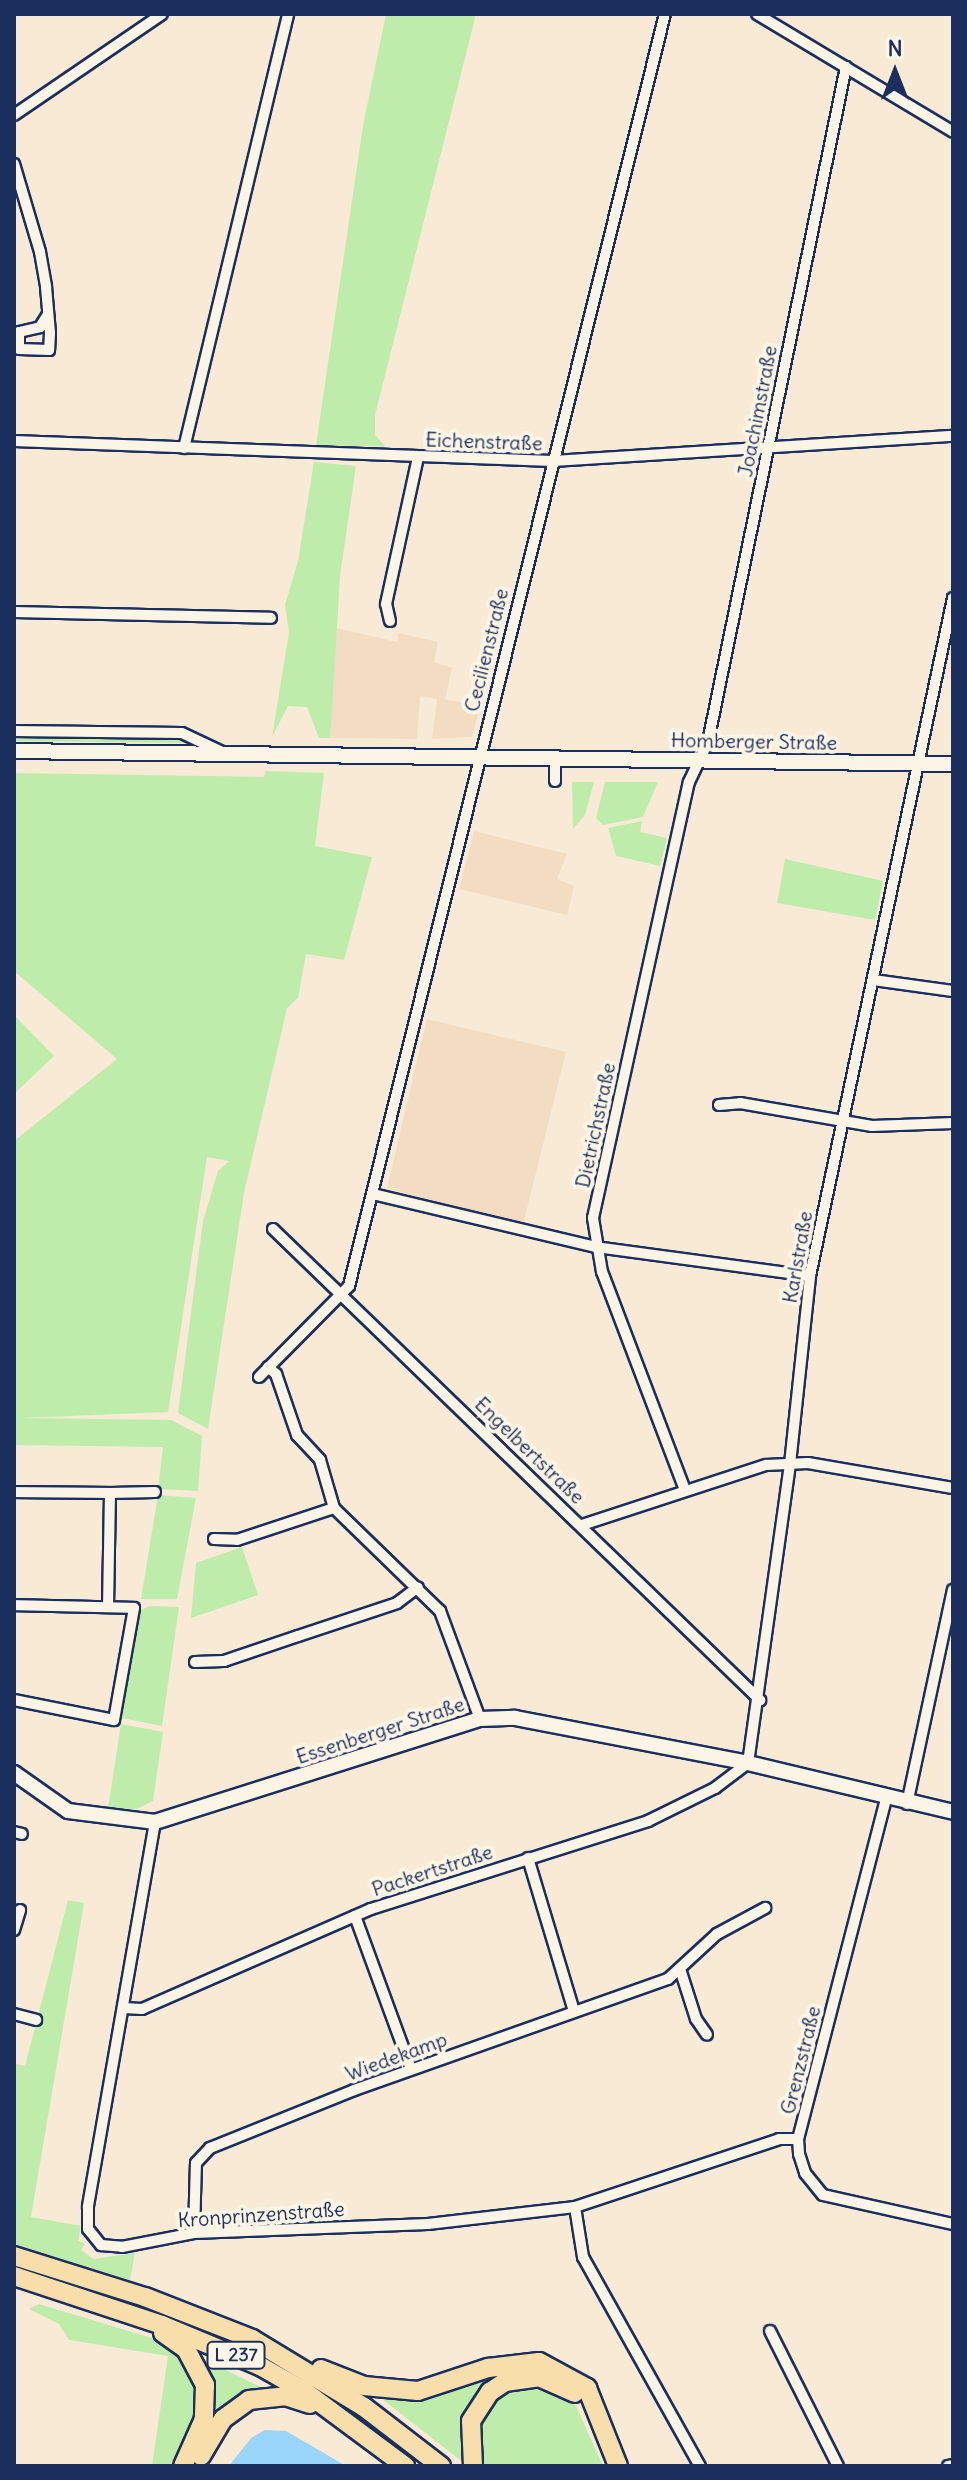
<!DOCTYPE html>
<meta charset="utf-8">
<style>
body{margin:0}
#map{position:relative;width:967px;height:2480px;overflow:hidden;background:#f8ead5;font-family:Delius,sans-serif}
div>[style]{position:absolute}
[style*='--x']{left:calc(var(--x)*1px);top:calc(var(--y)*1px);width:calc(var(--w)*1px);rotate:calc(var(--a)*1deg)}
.built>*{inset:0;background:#f3ddc2}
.green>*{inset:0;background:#beedab}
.water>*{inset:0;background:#99d6fa}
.roads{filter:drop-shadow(2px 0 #1b2f5e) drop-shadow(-2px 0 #1b2f5e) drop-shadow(0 2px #1b2f5e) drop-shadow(0 -2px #1b2f5e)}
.street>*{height:10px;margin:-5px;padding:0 5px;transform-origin:5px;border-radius:5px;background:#fcf5e5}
.secondary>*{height:14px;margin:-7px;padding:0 7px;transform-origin:7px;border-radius:7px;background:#fcf5e5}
.highway>*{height:18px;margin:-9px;padding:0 9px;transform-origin:9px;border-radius:9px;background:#f8deab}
span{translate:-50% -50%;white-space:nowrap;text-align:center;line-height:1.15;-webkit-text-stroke:8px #fcf5e5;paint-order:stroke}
.shield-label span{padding:2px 6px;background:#fcf5e5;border:2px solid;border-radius:6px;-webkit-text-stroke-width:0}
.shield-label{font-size:18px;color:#1b2f5e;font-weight:700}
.street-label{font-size:20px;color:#1b2f5e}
.frame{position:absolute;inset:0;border:16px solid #1b2f5e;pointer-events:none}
.north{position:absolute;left:855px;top:32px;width:80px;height:80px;-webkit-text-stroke:6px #fcf5e5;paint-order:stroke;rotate:0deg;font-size:22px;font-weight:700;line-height:32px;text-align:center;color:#1b2f5e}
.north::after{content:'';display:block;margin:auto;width:28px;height:36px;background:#1b2f5e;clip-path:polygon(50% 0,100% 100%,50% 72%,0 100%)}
</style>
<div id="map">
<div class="built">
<i style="clip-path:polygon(336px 628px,397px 642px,398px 633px,438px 642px,434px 662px,452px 668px,445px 699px,480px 706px,472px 737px,432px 739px,437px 699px,420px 696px,417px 739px,330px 738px)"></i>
<i style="clip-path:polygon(474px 831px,567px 854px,557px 879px,574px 886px,567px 915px,459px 889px)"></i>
<i style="clip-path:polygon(427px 1019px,566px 1052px,523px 1225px,387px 1188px)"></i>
</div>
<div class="green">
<i style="clip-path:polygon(386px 14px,476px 14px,375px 415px,375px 435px,385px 446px,316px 445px,363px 126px)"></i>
<i style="clip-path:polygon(314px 462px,356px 466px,340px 576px,331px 727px,330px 738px,319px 738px,307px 707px,288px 706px,272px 737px,289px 632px,285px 605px,298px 561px)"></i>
<i style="clip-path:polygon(14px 736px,178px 738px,189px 743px,14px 741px)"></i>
<i style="clip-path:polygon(265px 771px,324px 773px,315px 846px,372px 857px,344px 960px,306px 954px,298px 998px,287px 1008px,244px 1193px,208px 1429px,178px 1413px,203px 1221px,218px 1171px,229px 1161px,207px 1157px,168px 1412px,21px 1418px,171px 1420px,202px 1436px,198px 1491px,158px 1489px,163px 1447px,14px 1445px,14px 1141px,117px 1059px,14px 971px,14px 773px,264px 777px)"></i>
<i style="clip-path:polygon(572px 782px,594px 782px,585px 815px,573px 829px)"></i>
<i style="clip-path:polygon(605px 782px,658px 782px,643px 817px,603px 825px,596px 818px)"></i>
<i style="clip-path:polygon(642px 821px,640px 832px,667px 838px,660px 866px,616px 856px,608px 828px)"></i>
<i style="clip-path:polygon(785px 859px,883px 881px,875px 920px,777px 903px)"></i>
<i style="clip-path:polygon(14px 1015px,54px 1056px,14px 1094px)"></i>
<i style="clip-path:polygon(158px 1495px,196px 1498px,177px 1599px,141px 1599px)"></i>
<i style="clip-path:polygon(242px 1547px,258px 1595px,191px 1618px,196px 1563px)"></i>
<i style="clip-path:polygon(150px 1606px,179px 1607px,162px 1726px,122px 1718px,140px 1610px)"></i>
<i style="clip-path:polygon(121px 1724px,163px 1732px,153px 1801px,137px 1809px,108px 1808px)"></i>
<i style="clip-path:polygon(68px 1900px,84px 1903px,31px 2217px,81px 2226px,78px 2241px,85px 2243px,81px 2250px,94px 2259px,135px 2253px,130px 2280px,14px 2244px,14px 2063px,25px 2066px)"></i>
<i style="clip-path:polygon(39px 2304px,152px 2338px,189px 2365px,198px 2411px,176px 2466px,152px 2466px,168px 2356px,69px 2340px,59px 2324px,29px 2309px)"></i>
<i style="clip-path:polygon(201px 2358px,265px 2389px,233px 2400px,213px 2416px,212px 2381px)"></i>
<i style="clip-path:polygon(528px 2372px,465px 2421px,464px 2463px,377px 2395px)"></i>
<i style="clip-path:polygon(535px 2385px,563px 2394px,576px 2406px,603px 2466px,482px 2466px,476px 2427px,497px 2396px)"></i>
</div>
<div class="water">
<i style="clip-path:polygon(265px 2430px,286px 2431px,346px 2466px,229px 2466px,251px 2438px)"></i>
</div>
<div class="roads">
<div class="street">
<i style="--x:757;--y:14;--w:229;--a:31"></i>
<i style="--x:14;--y:115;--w:179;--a:-34.3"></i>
<i style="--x:14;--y:164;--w:92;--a:73.5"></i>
<i style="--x:40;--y:252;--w:36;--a:80"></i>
<i style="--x:46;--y:287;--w:46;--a:85"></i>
<i style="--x:50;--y:333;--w:17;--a:93"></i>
<i style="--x:49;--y:350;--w:30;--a:-178"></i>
<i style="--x:19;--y:349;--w:17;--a:-90"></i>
<i style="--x:19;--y:332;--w:22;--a:-13"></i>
<i style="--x:40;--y:327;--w:15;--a:-58"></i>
<i style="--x:14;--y:441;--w:539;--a:2.13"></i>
<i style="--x:553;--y:461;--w:401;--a:-3.6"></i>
<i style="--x:184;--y:448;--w:446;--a:-76.5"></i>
<i style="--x:14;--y:612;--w:257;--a:1.3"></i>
<i style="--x:390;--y:621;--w:17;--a:-103"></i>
<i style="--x:386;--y:604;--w:150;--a:-77.7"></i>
<i style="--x:14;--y:731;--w:168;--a:0.7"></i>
<i style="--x:182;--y:733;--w:44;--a:25.4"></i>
<i style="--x:555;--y:758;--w:23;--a:90"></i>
<i style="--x:873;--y:980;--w:81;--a:7.8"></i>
<i style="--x:719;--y:1105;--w:21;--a:-5"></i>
<i style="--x:740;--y:1103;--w:134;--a:9.9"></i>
<i style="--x:872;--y:1126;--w:81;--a:-2.1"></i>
<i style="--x:373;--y:1194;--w:229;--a:13.4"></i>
<i style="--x:596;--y:1247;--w:216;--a:7.7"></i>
<i style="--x:273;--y:1229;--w:678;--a:44.04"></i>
<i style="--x:268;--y:1367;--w:11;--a:41"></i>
<i style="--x:276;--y:1374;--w:65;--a:71"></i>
<i style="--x:297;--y:1435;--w:34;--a:47"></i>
<i style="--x:320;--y:1460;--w:50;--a:73.7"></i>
<i style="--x:259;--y:1377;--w:128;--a:-45.3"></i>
<i style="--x:349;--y:1286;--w:1311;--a:-76.05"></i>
<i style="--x:685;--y:1490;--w:233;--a:-110.8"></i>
<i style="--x:602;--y:1272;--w:55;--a:-99.5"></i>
<i style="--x:593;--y:1218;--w:446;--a:-77.6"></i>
<i style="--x:689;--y:782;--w:44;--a:-64.6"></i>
<i style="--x:708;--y:742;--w:689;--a:-78.45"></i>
<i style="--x:14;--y:1492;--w:96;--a:0.6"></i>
<i style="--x:110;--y:1493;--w:113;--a:91"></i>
<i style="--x:110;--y:1493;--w:45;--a:-1.3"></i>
<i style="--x:582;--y:1525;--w:194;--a:-18.1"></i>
<i style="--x:766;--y:1465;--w:42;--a:-2.7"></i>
<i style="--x:808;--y:1463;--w:147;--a:9.8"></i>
<i style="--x:214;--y:1539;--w:23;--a:2"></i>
<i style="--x:237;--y:1540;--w:102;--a:-18.3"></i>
<i style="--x:334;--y:1508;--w:148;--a:44.2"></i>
<i style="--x:440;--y:1611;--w:115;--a:69.7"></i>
<i style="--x:14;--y:1605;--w:120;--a:1.4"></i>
<i style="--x:134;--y:1608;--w:114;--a:100.1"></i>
<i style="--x:114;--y:1720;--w:102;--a:-168.7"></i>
<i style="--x:195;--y:1662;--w:29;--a:-2"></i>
<i style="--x:224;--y:1661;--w:78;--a:-18.7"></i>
<i style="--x:298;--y:1636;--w:104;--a:-18.4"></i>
<i style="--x:397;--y:1603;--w:26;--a:-37"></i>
<i style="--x:886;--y:1799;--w:351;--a:104.5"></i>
<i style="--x:798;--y:2139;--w:15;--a:86"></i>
<i style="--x:799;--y:2154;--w:20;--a:72"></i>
<i style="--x:805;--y:2173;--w:28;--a:51"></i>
<i style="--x:823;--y:2195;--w:133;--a:12.6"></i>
<i style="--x:907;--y:1804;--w:219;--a:-77.9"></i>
<i style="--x:155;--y:1822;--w:391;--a:99.9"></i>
<i style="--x:88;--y:2207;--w:22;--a:90"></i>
<i style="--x:88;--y:2229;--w:21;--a:51"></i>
<i style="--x:101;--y:2245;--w:21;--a:5"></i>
<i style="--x:122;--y:2247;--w:73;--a:-11"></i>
<i style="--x:194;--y:2233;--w:234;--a:-2.2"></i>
<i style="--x:428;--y:2224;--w:148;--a:-6.6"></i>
<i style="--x:575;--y:2207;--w:215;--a:-18.4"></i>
<i style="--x:779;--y:2139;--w:19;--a:0"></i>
<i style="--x:14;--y:1832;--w:8;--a:14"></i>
<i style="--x:528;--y:1858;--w:160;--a:73.3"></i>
<i style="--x:355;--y:1916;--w:163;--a:69.9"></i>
<i style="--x:14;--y:1930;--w:21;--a:-73"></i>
<i style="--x:681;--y:1972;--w:49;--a:72.3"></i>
<i style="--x:696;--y:2019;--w:19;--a:55"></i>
<i style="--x:124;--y:2008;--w:18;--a:3"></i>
<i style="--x:142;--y:2009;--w:250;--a:-23.6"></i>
<i style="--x:371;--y:1909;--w:291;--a:-17.6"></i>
<i style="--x:648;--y:1821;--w:75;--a:-26.2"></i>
<i style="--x:715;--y:1788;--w:41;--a:-37.1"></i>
<i style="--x:748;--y:1763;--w:302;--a:-82"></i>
<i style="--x:790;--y:1464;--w:189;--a:-83.9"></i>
<i style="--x:810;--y:1276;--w:693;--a:-78.09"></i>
<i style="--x:14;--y:2014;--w:23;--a:15"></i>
<i style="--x:575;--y:2207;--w:51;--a:80.9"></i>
<i style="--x:583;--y:2257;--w:240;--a:60.8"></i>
<i style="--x:194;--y:2233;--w:70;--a:-88.4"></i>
<i style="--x:196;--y:2163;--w:21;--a:-47"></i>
<i style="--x:210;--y:2148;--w:155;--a:-21.9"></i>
<i style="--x:354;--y:2090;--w:333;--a:-19.5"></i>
<i style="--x:668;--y:1979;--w:67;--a:-42.6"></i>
<i style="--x:717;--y:1934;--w:55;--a:-28.4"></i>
<i style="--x:770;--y:2331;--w:151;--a:63.3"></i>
<i style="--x:948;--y:2466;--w:5;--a:-11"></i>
</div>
<div class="secondary">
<i style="--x:14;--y:751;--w:939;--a:0.79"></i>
<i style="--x:14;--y:1773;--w:66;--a:35.1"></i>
<i style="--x:68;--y:1811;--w:88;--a:7.2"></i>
<i style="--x:155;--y:1822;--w:341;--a:-17.6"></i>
<i style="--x:480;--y:1719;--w:35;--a:-2"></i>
<i style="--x:515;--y:1718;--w:237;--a:10.9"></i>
<i style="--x:748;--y:1763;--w:211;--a:13.4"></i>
</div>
<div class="highway">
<i style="--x:14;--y:2256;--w:137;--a:17.4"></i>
<i style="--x:145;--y:2297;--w:115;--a:21.4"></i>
<i style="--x:252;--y:2339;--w:131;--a:31.3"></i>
<i style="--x:364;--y:2407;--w:97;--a:37.5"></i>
<i style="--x:14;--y:2276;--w:156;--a:18.3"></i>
<i style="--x:162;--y:2325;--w:106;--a:22.7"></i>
<i style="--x:260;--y:2366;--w:51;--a:29.6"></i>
<i style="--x:304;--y:2391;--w:126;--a:36.6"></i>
<i style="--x:163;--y:2333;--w:28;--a:35"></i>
<i style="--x:186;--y:2349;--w:41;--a:62.2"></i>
<i style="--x:205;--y:2385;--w:34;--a:92"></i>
<i style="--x:204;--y:2419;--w:51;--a:114.1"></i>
<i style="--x:321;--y:2369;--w:46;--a:21.6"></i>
<i style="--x:364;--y:2386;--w:54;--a:5.3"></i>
<i style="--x:418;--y:2391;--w:74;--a:-18.2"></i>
<i style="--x:488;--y:2368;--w:51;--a:-6.7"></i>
<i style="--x:539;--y:2362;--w:55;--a:28.4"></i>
<i style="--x:587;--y:2388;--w:84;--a:68.3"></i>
<i style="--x:201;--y:2456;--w:43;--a:-59.3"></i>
<i style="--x:223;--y:2419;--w:32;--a:-36"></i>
<i style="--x:249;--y:2400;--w:36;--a:-6"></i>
<i style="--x:285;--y:2396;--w:26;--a:18"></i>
<i style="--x:473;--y:2466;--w:45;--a:-92.5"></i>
<i style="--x:471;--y:2421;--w:35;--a:-57"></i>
<i style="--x:490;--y:2392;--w:18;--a:-34"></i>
<i style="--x:505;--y:2382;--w:34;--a:-8"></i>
<i style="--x:539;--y:2377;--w:39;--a:24"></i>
</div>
</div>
<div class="shield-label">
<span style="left:236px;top:2355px">L 237</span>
</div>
<div class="street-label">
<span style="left:757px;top:411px;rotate:-79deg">Joachimstraße</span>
<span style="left:484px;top:441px;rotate:2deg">Eichenstraße</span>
<span style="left:486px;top:650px;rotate:-76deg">Cecilienstraße</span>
<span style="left:754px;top:741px;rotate:1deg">Homberger Straße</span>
<span style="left:595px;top:1125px;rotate:-78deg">Dietrichstraße</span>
<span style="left:797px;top:1257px;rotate:-80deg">Karlstraße</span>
<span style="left:530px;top:1450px;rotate:44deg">Engelbertstraße</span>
<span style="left:380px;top:1730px;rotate:-18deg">Essenberger Straße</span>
<span style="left:432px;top:1870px;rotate:-18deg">Packertstraße</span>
<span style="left:396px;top:2056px;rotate:-20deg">Wiedekamp</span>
<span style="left:800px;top:2060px;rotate:-76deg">Grenzstraße</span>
<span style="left:261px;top:2214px;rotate:-4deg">Kronprinzenstraße</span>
</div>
<div class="frame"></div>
<div class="north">N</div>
</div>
